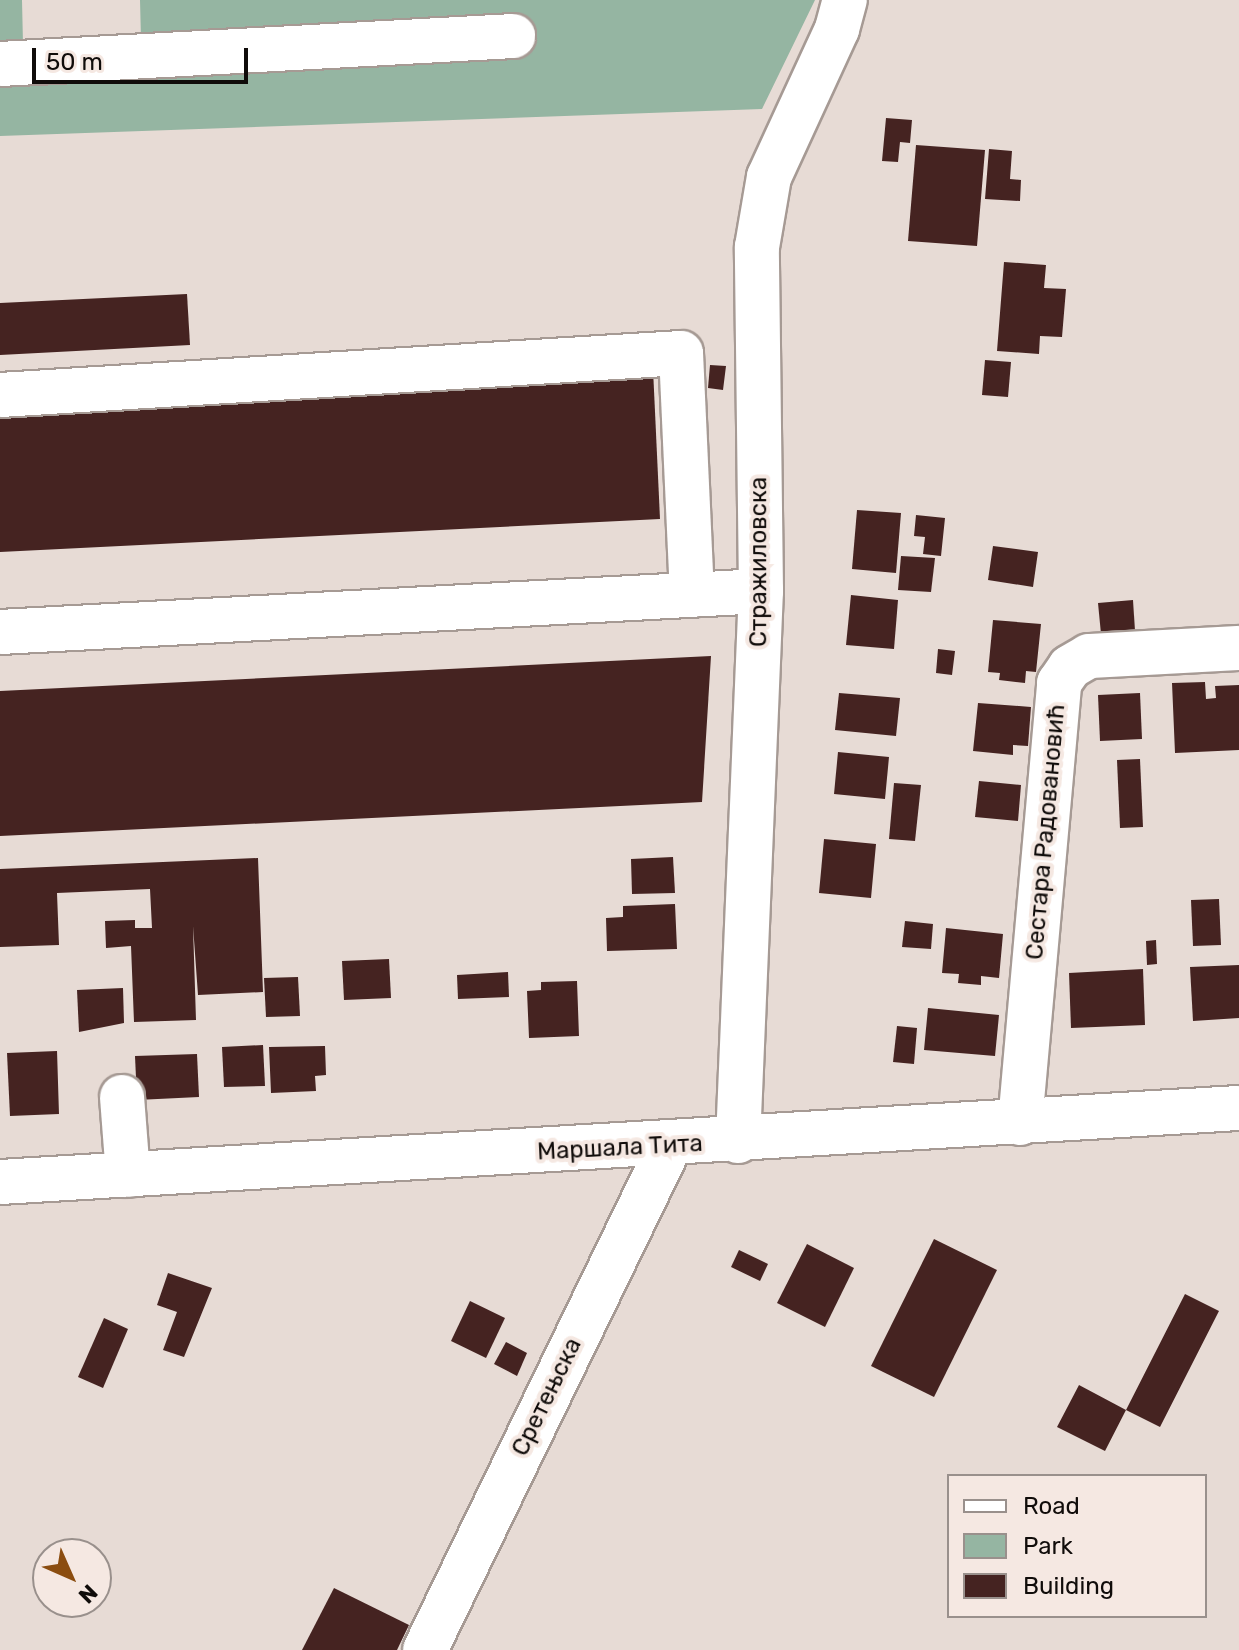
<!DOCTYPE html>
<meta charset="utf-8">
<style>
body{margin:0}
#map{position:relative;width:1239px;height:1650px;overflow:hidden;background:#e7dbd5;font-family:Rubik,sans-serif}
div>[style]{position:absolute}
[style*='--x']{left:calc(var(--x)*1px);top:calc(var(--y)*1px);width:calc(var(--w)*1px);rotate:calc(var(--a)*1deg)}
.green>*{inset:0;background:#95b5a2}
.building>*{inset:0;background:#452321}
.roads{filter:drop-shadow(2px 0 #a69a94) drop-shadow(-2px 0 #a69a94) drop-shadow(0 2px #a69a94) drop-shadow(0 -2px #a69a94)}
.minor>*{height:44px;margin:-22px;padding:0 22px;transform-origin:22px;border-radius:22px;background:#fff}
.major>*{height:44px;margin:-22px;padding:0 22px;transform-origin:22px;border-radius:22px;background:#fff}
span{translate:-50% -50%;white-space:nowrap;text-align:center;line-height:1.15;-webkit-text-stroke:8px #f5e8e2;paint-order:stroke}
.street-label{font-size:24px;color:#100c0a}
.legend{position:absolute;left:947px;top:1474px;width:260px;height:144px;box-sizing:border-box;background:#f5e8e2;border:2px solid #99908c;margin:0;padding:10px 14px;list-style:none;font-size:24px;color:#100c0a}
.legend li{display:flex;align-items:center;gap:16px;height:40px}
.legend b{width:40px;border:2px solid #99908c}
.north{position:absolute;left:32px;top:1538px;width:80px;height:80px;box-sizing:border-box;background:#f5e8e2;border:2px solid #99908c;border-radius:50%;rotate:135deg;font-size:22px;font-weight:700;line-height:32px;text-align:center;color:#100c0a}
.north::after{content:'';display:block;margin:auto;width:28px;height:36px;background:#8b4d10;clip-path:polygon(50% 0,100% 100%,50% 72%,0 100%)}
.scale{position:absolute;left:32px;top:48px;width:216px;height:36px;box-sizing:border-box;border:4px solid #100c0a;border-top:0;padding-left:10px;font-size:24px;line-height:28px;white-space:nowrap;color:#100c0a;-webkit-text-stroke:6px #f5e8e2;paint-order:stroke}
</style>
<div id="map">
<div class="green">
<i style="clip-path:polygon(0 0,22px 0,23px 44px,141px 40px,140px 0,815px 0,762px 109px,0 136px)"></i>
</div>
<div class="building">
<i style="clip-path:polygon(886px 118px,912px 120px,910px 143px,900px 142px,898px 162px,882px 161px)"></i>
<i style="clip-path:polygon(916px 145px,985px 150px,977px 246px,908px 241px)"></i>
<i style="clip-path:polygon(989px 149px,1012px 151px,1010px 179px,1021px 180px,1020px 201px,985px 199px)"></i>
<i style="clip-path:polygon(1004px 262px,1046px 265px,1044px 288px,1066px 289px,1062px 337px,1040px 336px,1039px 354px,997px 351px)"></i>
<i style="clip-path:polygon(187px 294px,190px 345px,0 355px,0 303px)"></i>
<i style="clip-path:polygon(985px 360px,1011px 362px,1008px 397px,982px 395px)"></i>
<i style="clip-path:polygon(710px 365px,726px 366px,723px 390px,708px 388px)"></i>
<i style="clip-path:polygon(653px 369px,660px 519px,0 552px,0 402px)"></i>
<i style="clip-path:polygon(857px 510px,901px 513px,896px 573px,852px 569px)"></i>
<i style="clip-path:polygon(916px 515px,945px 518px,941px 556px,923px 554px,925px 537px,914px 536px)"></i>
<i style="clip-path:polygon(993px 546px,1038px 552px,1033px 587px,988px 580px)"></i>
<i style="clip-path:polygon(901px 556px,935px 558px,931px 592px,898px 590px)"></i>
<i style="clip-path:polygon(851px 595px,898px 600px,894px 649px,846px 645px)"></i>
<i style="clip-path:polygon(1133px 600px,1135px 631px,1101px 634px,1098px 603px)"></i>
<i style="clip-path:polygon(993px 620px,1041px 624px,1036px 672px,1026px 671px,1025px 683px,999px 680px,1000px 673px,988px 672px)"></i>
<i style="clip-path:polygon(938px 649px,955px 651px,952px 675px,936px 673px)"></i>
<i style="clip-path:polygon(711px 656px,702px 802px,0 836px,0 691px)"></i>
<i style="clip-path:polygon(1205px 682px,1206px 699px,1216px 698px,1215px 686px,1239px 685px,1239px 750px,1175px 753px,1172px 683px)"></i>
<i style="clip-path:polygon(839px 693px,900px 698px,896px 736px,835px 730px)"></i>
<i style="clip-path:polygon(1140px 693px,1142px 739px,1100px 741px,1098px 695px)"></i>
<i style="clip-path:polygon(978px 703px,1031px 707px,1028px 746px,1013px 745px,1013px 755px,973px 751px)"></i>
<i style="clip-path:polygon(838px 752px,889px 757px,885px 799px,834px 794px)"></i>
<i style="clip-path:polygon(1140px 759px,1143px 827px,1120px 828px,1117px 760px)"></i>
<i style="clip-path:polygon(979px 781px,1021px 785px,1018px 821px,975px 817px)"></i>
<i style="clip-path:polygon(894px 783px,921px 785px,915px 841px,889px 839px)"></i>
<i style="clip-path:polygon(824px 839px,876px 844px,871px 898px,819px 893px)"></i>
<i style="clip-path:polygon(673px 857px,675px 893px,632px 894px,631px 859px)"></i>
<i style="clip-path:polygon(258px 858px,263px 992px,198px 995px,193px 926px,196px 1020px,134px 1022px,131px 946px,106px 948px,105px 921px,135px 920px,135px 928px,152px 928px,150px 889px,57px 893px,59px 945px,0 947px,0 869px)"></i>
<i style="clip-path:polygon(1219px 899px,1221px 945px,1193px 946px,1191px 900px)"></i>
<i style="clip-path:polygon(675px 904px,677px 949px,607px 951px,606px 918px,623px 917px,623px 906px)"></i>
<i style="clip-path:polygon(905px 921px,933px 924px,931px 949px,902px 947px)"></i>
<i style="clip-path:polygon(946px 928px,1003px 934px,999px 978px,981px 976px,981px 985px,958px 983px,959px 974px,942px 973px)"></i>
<i style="clip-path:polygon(1156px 940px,1157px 964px,1147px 965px,1146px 941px)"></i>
<i style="clip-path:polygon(389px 959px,391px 998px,344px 1000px,342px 961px)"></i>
<i style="clip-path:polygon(1239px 965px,1239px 1018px,1193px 1021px,1190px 967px)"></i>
<i style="clip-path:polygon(1143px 969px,1145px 1025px,1071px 1028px,1069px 973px)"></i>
<i style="clip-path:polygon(508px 972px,509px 997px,458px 999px,457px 975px)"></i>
<i style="clip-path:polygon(298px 977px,300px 1016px,266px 1017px,264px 978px)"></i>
<i style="clip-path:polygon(577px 981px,579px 1036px,529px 1038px,527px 991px,541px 990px,541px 982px)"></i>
<i style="clip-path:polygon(123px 988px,124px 1023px,79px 1032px,77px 990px)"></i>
<i style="clip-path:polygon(928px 1008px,999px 1015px,995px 1056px,924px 1050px)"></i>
<i style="clip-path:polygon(897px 1026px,917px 1028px,914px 1064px,893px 1062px)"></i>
<i style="clip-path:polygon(263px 1045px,265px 1086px,224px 1087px,222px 1047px)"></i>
<i style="clip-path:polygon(325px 1046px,326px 1075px,315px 1076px,316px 1091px,271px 1093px,269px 1047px)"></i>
<i style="clip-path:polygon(57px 1051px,59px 1114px,10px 1116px,7px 1053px)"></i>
<i style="clip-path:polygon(197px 1054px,199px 1097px,137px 1100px,135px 1056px)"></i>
<i style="clip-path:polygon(934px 1239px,997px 1270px,934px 1397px,871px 1366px)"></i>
<i style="clip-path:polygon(807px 1244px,854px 1268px,825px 1327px,777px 1303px)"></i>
<i style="clip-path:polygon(739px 1250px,768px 1264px,760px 1281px,731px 1267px)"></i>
<i style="clip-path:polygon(168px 1273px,212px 1288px,184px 1357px,163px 1350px,177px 1312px,157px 1305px)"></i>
<i style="clip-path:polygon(1185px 1294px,1219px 1311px,1160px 1427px,1126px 1410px,1105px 1451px,1057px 1427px,1079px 1385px,1126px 1410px)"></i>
<i style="clip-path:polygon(470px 1301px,505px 1318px,486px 1358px,451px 1341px)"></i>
<i style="clip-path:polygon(104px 1318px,128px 1329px,103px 1388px,78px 1377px)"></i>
<i style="clip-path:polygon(506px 1342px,527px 1353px,517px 1376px,494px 1364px)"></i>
<i style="clip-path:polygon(334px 1588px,409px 1625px,397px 1650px,302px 1650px)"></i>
</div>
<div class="roads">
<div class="minor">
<i style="--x:0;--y:64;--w:514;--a:-3.12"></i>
<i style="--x:0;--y:395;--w:682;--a:-3.53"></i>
<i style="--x:681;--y:353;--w:242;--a:87.4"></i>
<i style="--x:0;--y:632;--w:762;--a:-3.08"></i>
<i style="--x:122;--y:1097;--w:78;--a:85.6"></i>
<i style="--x:1020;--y:1123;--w:442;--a:-84.9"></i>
<i style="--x:1059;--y:683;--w:19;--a:-55"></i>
<i style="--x:1070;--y:667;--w:22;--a:-30"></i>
<i style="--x:1089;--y:656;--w:150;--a:-3.1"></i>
<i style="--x:738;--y:1141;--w:550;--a:-87.61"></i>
<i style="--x:761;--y:591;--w:344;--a:-90.7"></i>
<i style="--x:757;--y:247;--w:71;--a:-80.3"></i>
<i style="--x:769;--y:177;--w:163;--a:-65.3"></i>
<i style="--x:837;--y:29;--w:30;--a:-75"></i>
<i style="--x:425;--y:1650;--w:561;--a:-64.12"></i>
</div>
<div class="major">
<i style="--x:0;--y:1182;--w:1241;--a:-3.42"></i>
</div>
</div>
<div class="street-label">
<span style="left:759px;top:562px;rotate:-90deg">Стражиловска</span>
<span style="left:1046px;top:832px;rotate:-85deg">Сестара Радовановић</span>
<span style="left:620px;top:1148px;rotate:-3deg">Маршала Тита</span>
<span style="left:547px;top:1397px;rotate:-64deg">Сретењска</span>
</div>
<ul class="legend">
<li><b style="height:10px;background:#fff"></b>Road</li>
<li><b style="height:22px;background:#95b5a2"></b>Park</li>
<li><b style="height:22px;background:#452321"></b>Building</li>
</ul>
<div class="north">N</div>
<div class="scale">50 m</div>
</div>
